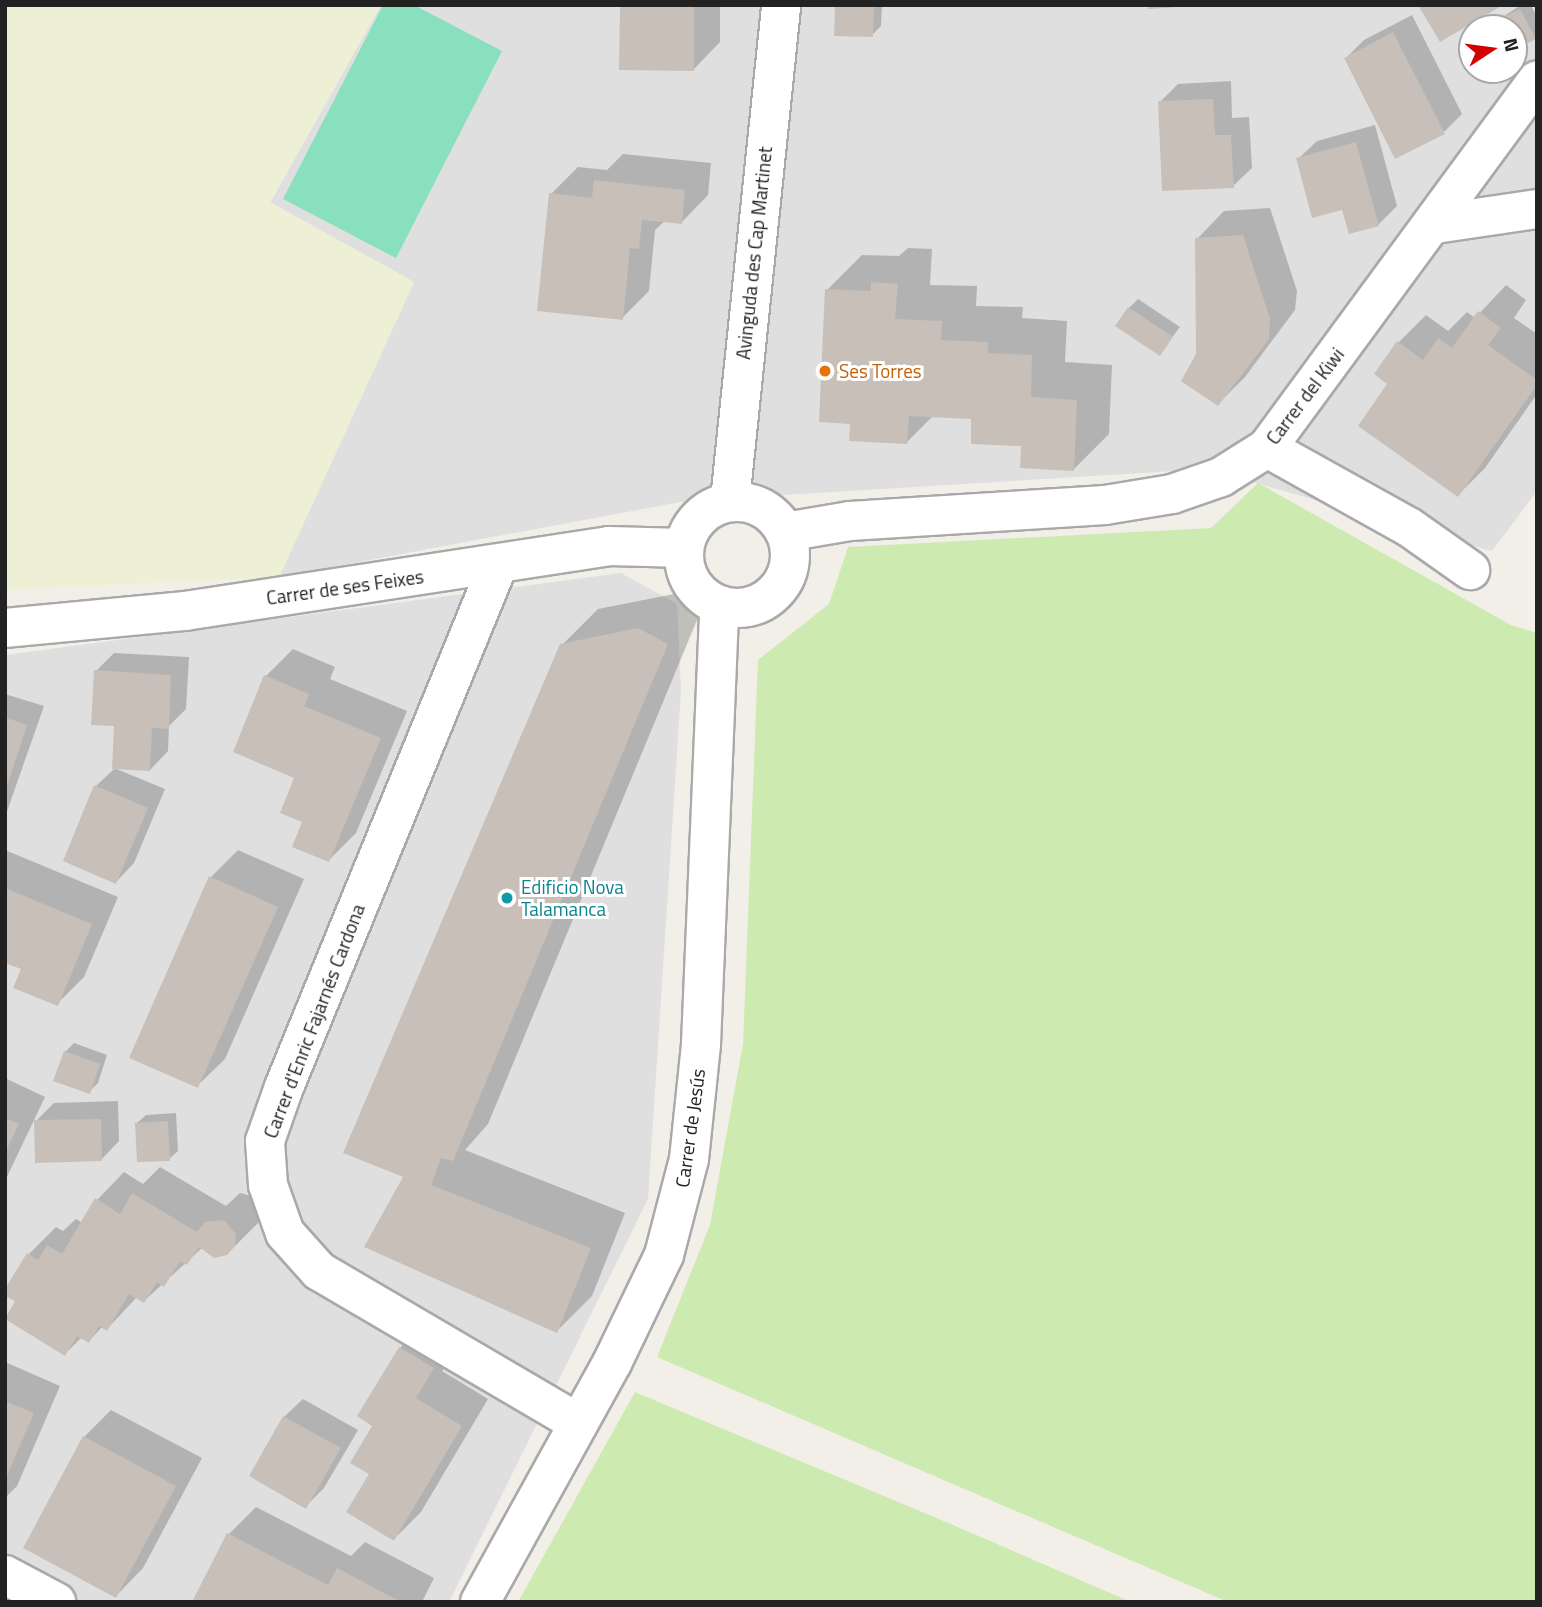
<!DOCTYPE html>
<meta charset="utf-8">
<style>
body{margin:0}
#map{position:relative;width:1542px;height:1607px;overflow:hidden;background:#f2efe9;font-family:"Titillium Web",sans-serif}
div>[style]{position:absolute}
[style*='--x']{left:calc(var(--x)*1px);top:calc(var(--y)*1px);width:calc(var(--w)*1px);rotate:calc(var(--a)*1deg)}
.residential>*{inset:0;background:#e0dfdf}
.farmland>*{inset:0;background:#eef0d5}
.grass>*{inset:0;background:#cdebb0}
.pitch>*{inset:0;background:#88e0be}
.shadow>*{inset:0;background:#0003}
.building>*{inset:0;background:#c7bfb8}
.roads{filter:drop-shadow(2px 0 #a9a9a9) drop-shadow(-2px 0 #a9a9a9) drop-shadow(0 2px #a9a9a9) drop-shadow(0 -2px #a9a9a9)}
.minor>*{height:38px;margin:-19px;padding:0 19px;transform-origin:19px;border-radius:19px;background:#fff}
.minor>.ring{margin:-19px;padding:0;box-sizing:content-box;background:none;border:38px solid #fff;border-radius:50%}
.dots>*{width:19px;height:19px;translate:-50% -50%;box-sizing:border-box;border:4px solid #fff;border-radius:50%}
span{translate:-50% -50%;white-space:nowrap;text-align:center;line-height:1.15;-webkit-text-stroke:6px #fff;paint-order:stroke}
.street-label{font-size:19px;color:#222}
.food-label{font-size:19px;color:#c56008}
.left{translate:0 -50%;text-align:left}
.culture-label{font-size:19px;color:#0d838f}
.frame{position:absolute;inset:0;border:7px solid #222;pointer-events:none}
.north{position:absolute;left:1458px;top:14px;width:70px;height:70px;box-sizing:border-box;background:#fff;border:2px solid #a7a7a7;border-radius:50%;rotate:77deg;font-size:19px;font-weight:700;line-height:28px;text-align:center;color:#222}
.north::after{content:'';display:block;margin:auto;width:24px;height:32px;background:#d40000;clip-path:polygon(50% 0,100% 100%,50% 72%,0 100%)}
</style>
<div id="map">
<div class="residential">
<i style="clip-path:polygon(evenodd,381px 5px,1537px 5px,1537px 491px,1492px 551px,1208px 469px,686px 501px,279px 577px,414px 282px,270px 203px,381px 5px,1472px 28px,1514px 28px,1514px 70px,1472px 70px,1472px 28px)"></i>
<i style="clip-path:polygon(621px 573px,677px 604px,681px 691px,648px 1199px,449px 1602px,5px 1602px,5px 655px)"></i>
</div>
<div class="farmland">
<i style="clip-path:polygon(5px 5px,381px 5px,270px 202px,414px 282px,279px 577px,5px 590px)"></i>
</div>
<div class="grass">
<i style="clip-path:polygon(1258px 483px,1511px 625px,1537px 633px,1537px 1602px,1228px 1602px,657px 1357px,710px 1225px,743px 1044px,758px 660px,829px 604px,848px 547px,1211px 528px)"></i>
<i style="clip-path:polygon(635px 1392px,953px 1525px,1131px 1602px,518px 1602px)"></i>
</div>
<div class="pitch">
<i style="clip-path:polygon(383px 5px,414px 5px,502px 51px,396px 258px,283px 199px)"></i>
</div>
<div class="shadow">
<i style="clip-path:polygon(622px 5px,720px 5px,720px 42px,693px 70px)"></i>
<i style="clip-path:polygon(837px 5px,882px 5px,881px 26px,872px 35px)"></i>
<i style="clip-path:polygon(1521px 5px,1531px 5px,1537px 17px,1537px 36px,1514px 49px,1514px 28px,1498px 28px,1495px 22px)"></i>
<i style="clip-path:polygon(1412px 15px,1462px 114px,1444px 132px,1346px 58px,1364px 40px)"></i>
<i style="clip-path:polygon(1231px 81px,1232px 118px,1249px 117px,1252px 168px,1233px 186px,1160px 102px,1178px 84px)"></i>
<i style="clip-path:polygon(1375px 125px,1397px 206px,1379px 224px,1350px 232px,1343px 208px,1298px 159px,1317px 141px)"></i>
<i style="clip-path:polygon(623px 154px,711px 163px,708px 195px,681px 223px,665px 221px,655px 230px,649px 291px,622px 318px,551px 194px,578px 167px,607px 170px)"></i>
<i style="clip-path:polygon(1270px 208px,1297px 291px,1295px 310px,1245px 377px,1218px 404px,1198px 355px,1197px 239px,1224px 211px)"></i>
<i style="clip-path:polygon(908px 248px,932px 249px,930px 285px,977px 286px,976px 306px,1023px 307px,1022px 318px,1067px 321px,1065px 362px,1112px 365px,1109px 434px,1074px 469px,973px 418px,933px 416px,907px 442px,852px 422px,827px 290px,862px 255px,899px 256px)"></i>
<i style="clip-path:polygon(1506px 285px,1526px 300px,1514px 318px,1537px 334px,1537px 394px,1485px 468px,1458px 495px,1390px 383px,1399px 342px,1426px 315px,1448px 331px,1467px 312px,1475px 318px)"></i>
<i style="clip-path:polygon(1138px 299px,1180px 327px,1160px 353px,1129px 308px)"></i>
<i style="clip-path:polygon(674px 594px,702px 608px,488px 1124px,465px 1150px,625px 1213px,592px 1296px,557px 1331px,405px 1176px,562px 645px,598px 609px)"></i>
<i style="clip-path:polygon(293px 649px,335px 667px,330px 679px,407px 711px,356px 833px,329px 860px,304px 822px,297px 777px,266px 676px)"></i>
<i style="clip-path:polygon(114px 653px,189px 657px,186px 709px,169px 726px,168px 751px,150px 770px,114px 768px,165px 789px,134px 863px,116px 882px,96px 786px,114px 769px,116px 725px,96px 671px)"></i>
<i style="clip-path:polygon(5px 694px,44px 706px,5px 817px)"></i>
<i style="clip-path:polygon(5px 850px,118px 897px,84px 977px,57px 1004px,23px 969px,5px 961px)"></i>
<i style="clip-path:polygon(238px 850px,304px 879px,225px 1059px,197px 1086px,211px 877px)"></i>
<i style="clip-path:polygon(74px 1043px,107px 1055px,98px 1083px,89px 1092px,65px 1052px)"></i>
<i style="clip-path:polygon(5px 1078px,45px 1097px,5px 1181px)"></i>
<i style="clip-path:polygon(118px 1101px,119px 1141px,101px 1160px,36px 1121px,54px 1103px)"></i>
<i style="clip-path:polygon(176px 1113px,178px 1151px,169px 1159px,137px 1123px,146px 1115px)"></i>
<i style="clip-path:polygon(160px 1167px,226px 1206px,240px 1193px,256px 1197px,263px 1212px,259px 1222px,231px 1250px,202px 1248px,144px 1301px,137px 1297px,107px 1329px,103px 1326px,89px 1341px,82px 1337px,65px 1354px,17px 1301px,29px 1254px,56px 1227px,63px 1231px,76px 1219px,83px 1223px,97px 1200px,124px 1172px,143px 1184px)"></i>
<i style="clip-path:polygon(427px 1321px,459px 1340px,442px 1371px,488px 1399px,421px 1512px,394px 1539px,371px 1473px,374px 1425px,400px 1348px)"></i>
<i style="clip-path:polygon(5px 1362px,60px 1386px,17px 1486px,5px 1498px)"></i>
<i style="clip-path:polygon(303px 1399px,358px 1430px,324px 1488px,306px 1506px,252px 1475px,284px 1417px)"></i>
<i style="clip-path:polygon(111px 1410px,202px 1458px,143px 1568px,116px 1596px,84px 1437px)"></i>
<i style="clip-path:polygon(256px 1507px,351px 1556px,365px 1542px,434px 1578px,422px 1602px,194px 1602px,229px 1534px)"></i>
</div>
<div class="building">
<i style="clip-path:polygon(620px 5px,694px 5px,694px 71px,619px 70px)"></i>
<i style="clip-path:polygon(835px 5px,874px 5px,873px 37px,834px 36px)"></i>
<i style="clip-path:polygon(1148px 5px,1179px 5px,1179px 7px,1148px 9px)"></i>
<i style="clip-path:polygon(1418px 5px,1503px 5px,1440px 42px)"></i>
<i style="clip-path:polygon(1520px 9px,1536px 39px,1514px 50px,1514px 28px,1496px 28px,1493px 22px)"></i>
<i style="clip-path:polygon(1393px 32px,1445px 134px,1395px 159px,1344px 58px)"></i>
<i style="clip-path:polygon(1213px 99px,1215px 135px,1231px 135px,1234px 188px,1162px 191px,1158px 101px)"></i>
<i style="clip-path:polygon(1356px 142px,1379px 226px,1349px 234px,1342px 210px,1312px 218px,1296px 158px)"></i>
<i style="clip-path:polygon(594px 180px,685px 190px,682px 224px,642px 220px,639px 249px,630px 248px,623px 320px,537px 311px,549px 193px,592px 198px)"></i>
<i style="clip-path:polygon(1243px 235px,1270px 319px,1269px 339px,1218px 406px,1181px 381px,1196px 354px,1195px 238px)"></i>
<i style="clip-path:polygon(871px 282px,898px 284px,895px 319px,942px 321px,941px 340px,988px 342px,988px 353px,1032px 355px,1031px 397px,1077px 400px,1074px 471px,1020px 468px,1021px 446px,971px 444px,971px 419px,909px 416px,907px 444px,849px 441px,850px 424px,819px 422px,825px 289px,871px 291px)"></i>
<i style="clip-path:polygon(1128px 307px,1173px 337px,1160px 356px,1115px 326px)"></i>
<i style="clip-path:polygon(1478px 311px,1501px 328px,1488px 345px,1537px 380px,1537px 385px,1458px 497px,1358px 426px,1387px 384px,1374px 374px,1397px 341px,1423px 360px,1438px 338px,1452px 348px)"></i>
<i style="clip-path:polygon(638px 628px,668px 644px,453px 1161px,441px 1158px,431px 1185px,591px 1248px,557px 1333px,364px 1247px,403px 1177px,343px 1153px,560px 644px)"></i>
<i style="clip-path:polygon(94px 670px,171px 675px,169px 729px,152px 728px,150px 771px,112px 769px,114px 726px,91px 725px)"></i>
<i style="clip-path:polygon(264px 675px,309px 694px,304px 706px,381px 738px,329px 862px,292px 847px,302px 822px,280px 813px,294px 778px,233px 752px)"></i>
<i style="clip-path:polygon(5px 717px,27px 725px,6px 789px,5px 789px)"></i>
<i style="clip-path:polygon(94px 785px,148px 808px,116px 884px,63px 861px)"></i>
<i style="clip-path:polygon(209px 876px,278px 907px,198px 1088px,129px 1058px)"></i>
<i style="clip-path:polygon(5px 888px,92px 924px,58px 1006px,13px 988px,21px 969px,5px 963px)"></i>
<i style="clip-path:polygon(64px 1051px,100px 1064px,90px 1094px,53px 1081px)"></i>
<i style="clip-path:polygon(5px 1118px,19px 1124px,5px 1153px)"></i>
<i style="clip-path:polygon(101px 1119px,102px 1161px,35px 1163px,34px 1120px)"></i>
<i style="clip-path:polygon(168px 1121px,170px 1161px,137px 1162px,135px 1123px)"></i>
<i style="clip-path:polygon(132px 1193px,197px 1232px,205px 1222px,224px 1220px,236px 1234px,235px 1246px,227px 1255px,214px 1258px,199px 1247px,187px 1265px,180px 1261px,164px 1287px,157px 1282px,144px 1303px,129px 1294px,107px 1331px,99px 1326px,89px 1343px,77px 1336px,65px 1356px,5px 1319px,15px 1301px,5px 1296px,5px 1289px,27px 1253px,38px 1260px,47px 1245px,62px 1254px,95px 1198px,120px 1214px)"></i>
<i style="clip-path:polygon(399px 1347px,434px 1368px,416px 1398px,462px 1426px,394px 1541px,346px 1512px,369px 1474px,350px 1463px,372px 1426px,357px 1416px)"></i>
<i style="clip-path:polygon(5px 1401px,34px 1413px,5px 1480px)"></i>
<i style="clip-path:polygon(283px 1416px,341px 1448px,306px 1509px,249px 1476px)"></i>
<i style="clip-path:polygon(83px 1436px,176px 1486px,116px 1598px,23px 1548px)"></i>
<i style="clip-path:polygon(227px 1533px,328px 1585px,337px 1568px,401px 1602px,192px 1602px)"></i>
</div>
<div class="roads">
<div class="minor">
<i style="--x:1435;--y:224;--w:103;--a:-8.4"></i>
<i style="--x:1267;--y:448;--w:162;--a:29.1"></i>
<i style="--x:1409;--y:527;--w:75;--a:35.2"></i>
<i style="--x:730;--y:501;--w:499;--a:-84.1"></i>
<i class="ring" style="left:684px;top:502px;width:68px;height:68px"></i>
<i style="--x:785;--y:532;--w:66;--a:-9.6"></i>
<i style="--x:850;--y:521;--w:256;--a:-3.6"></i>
<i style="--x:1105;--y:505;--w:68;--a:-9.3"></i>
<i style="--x:1172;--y:494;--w:52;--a:-19.1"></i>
<i style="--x:1221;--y:477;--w:54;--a:-32.2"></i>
<i style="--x:1267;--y:448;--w:456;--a:-53.7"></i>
<i style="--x:498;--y:565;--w:564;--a:112.29"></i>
<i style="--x:284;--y:1087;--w:57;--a:109.4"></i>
<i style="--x:265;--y:1141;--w:44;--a:86.1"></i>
<i style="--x:268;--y:1185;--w:51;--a:70.5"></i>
<i style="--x:285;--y:1233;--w:51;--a:48.2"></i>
<i style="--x:319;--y:1271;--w:300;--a:30.4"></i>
<i style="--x:5;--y:628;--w:181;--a:-5.4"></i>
<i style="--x:185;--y:611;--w:429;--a:-8.7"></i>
<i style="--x:609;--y:546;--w:75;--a:1.5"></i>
<i style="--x:5;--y:1575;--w:58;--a:27.9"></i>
<i style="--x:480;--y:1602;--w:273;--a:-61.1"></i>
<i style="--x:612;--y:1363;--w:120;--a:-64.3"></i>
<i style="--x:664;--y:1255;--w:99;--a:-75.4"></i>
<i style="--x:689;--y:1159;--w:116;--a:-84"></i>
<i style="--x:701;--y:1044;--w:438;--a:-87.6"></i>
</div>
</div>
<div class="dots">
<i style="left:825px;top:371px;background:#e8710a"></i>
<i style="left:507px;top:898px;background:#0f9aa8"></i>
</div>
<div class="street-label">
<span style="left:754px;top:253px;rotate:-84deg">Avinguda des Cap Martinet</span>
<span style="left:1305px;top:396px;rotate:-53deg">Carrer del Kiwi</span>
<span style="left:345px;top:587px;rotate:-8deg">Carrer de ses Feixes</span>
<span style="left:314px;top:1021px;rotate:-69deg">Carrer d'Enric Fajarnés Cardona</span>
<span style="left:690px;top:1128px;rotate:-82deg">Carrer de Jesús</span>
</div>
<div class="food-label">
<span class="left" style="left:839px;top:371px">Ses Torres</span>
</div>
<div class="culture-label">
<span class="left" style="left:521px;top:898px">Edificio Nova<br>Talamanca</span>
</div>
<div class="frame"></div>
<div class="north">N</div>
</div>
